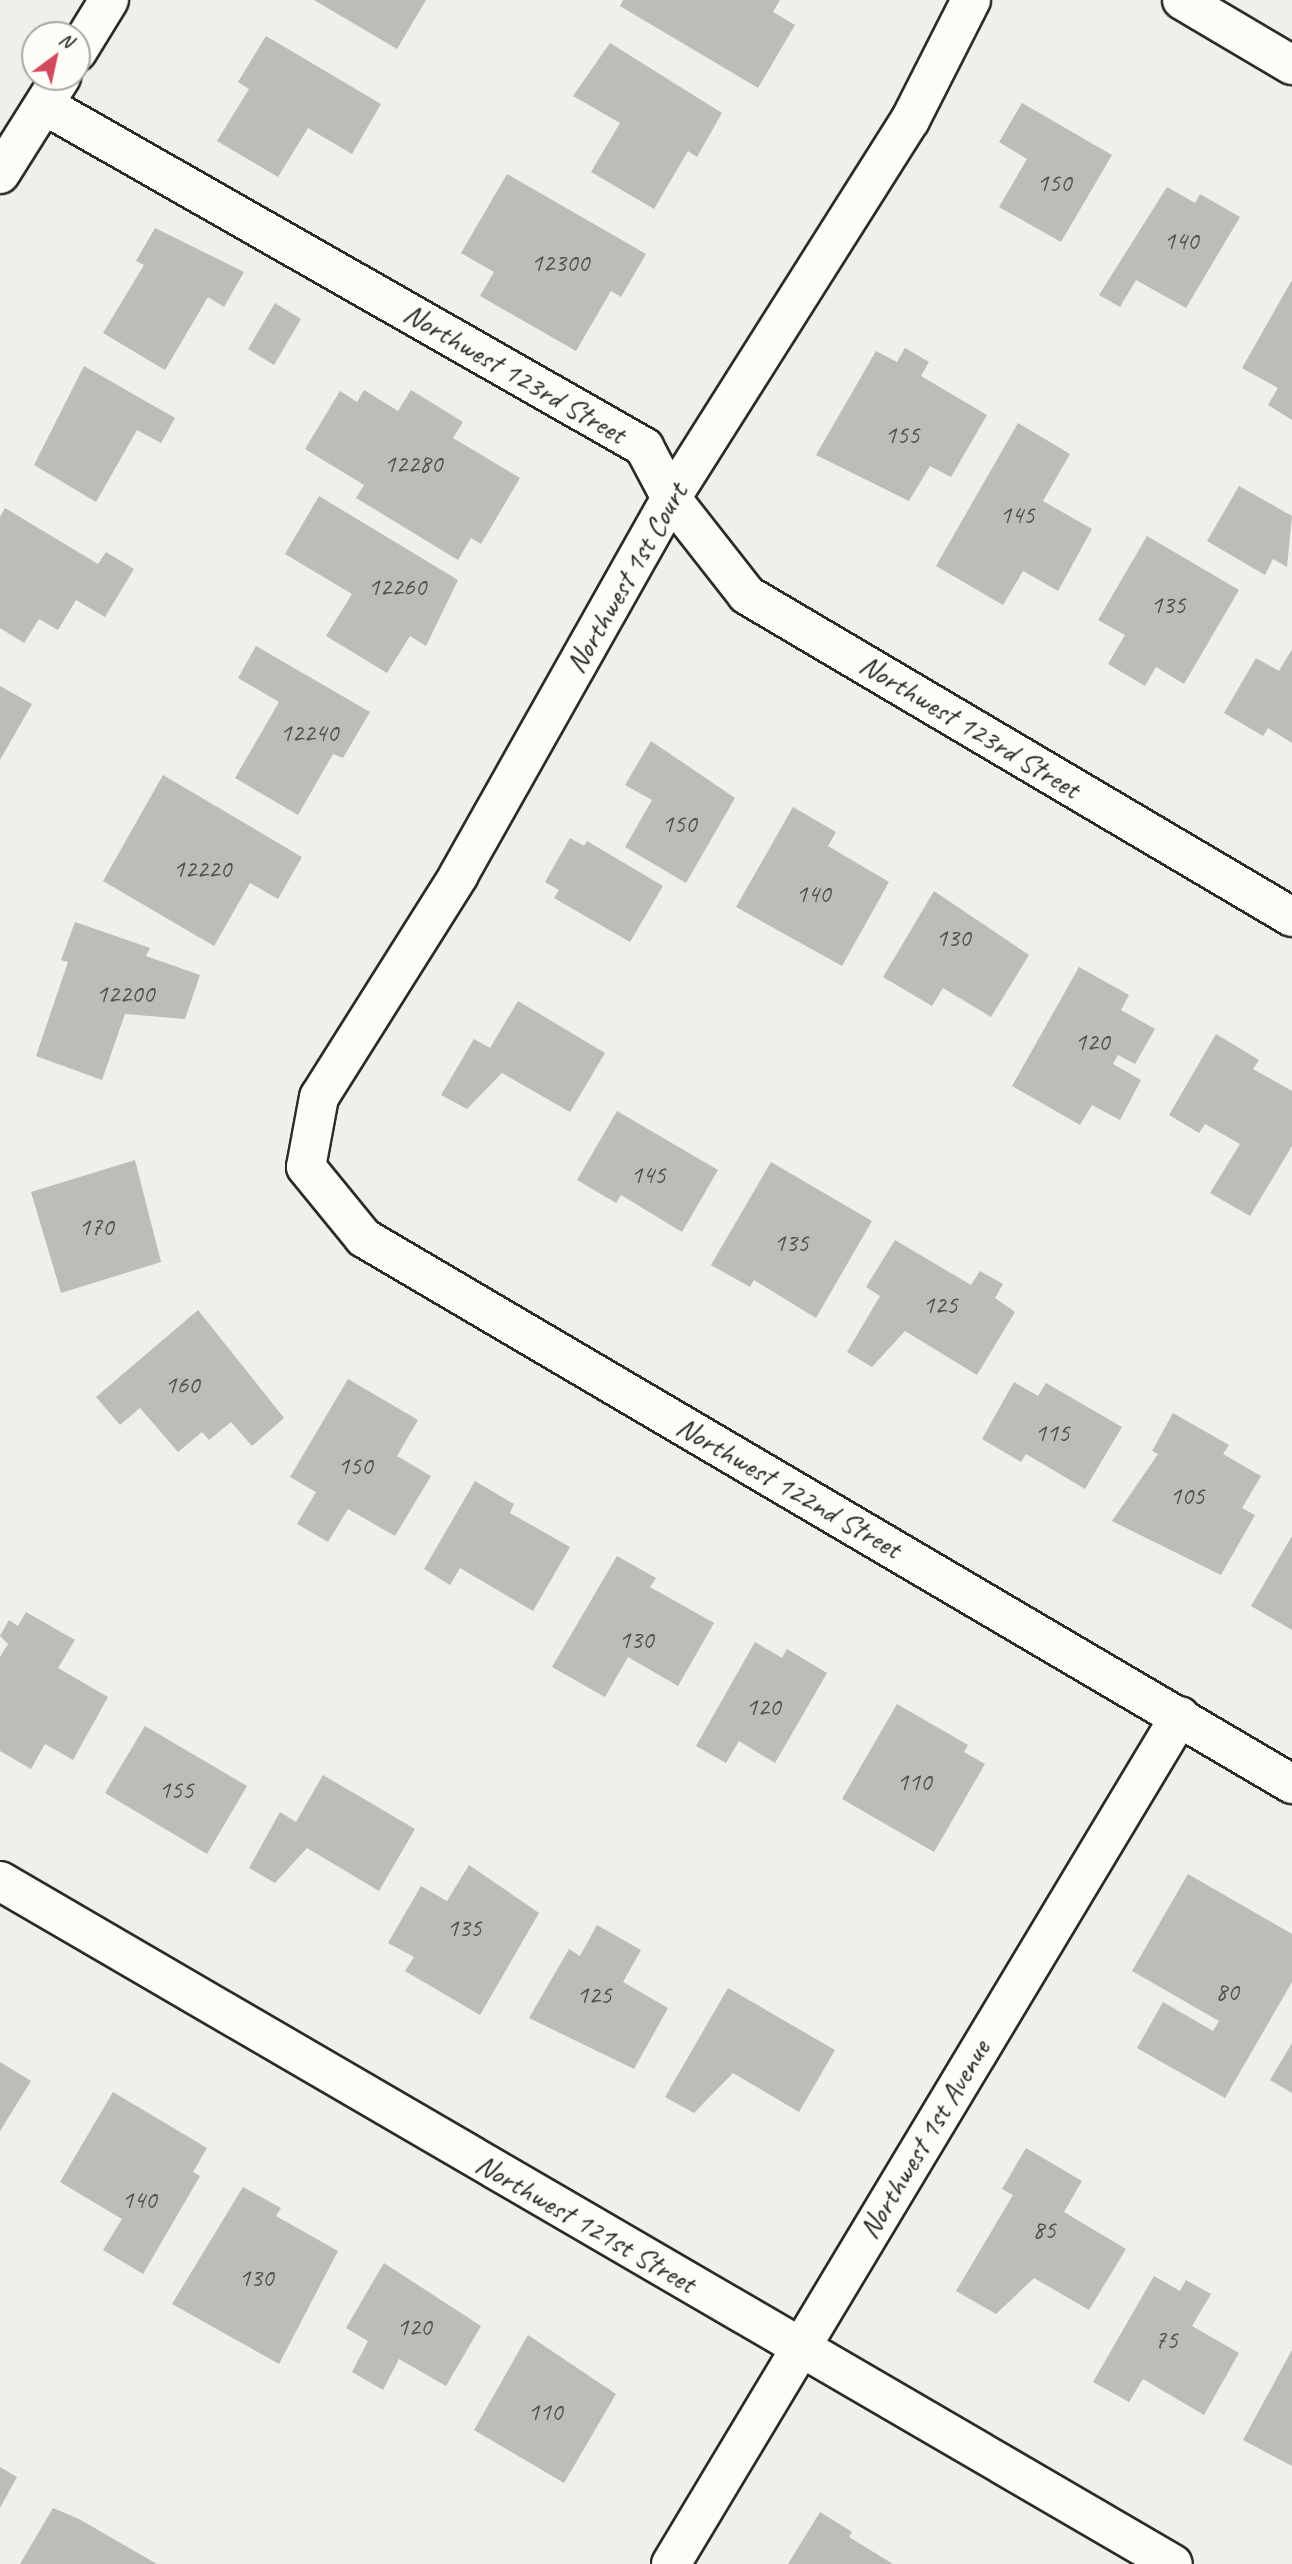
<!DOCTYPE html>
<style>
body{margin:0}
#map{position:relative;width:1292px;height:2564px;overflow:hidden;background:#f0efeb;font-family:Caveat,sans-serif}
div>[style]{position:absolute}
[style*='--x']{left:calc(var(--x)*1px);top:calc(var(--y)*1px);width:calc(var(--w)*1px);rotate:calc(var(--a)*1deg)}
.building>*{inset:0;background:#bdbcb8}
.roads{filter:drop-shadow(2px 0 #2b2b2b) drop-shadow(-2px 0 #2b2b2b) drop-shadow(0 2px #2b2b2b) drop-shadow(0 -2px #2b2b2b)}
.minor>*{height:38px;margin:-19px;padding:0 19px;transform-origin:19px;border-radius:19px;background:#fdfcf7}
span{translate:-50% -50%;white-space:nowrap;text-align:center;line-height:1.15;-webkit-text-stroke:5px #fdfcf7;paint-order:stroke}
.number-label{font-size:26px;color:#504f4e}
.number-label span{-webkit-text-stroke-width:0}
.street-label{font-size:30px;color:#2b2b2b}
.north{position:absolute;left:21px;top:21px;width:70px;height:70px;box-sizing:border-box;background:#fdfcf7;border:2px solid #a9a8a5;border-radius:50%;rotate:33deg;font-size:19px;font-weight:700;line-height:28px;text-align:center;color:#2b2b2b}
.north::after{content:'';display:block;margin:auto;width:24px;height:32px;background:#d1495b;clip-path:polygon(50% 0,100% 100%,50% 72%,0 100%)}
</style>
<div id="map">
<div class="building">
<i style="clip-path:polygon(314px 0,426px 0,397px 49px)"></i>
<i style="clip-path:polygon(623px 0,780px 0,773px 12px,795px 25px,758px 88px,620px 6px)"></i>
<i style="clip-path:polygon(266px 36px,381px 104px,352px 154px,308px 128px,278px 177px,217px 141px,249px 89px,238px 82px)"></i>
<i style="clip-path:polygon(610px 43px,722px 113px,697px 157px,688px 151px,654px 209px,591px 172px,620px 123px,573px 96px)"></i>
<i style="clip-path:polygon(1022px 103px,1112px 155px,1061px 242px,999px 207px,1027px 159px,999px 142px)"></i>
<i style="clip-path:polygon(507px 174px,646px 254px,621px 297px,611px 291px,576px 351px,480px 296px,494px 272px,461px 253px)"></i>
<i style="clip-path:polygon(1167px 187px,1195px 203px,1200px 194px,1240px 217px,1186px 308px,1136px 280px,1120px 307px,1099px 295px)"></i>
<i style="clip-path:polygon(155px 228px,244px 272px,224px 307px,208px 297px,165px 370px,103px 333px,144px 265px,136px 261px)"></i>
<i style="clip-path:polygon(1292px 280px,1292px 420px,1268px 405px,1278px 388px,1242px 368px)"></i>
<i style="clip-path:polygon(275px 303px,301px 319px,274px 365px,248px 349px)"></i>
<i style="clip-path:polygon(905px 348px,929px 362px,921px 376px,987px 415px,951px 477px,930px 466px,909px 501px,816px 455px,876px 351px,897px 362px)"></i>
<i style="clip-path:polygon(84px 366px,175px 418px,161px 443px,137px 430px,96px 502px,34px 465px)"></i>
<i style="clip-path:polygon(364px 390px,398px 411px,411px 390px,463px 422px,453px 438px,520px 478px,481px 544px,471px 538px,458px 560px,356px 498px,364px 485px,305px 449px,340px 391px,357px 402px)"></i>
<i style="clip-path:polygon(1018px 423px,1070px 454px,1043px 501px,1092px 529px,1058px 591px,1023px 571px,1003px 605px,936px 566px)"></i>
<i style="clip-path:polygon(1239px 486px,1292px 516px,1287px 567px,1273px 559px,1265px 575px,1207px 541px)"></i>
<i style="clip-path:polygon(319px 496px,458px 580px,426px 646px,410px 636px,387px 673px,326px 636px,352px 594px,285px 554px)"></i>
<i style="clip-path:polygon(5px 508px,98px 564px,106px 552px,134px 569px,105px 617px,76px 600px,58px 630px,39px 619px,24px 643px,0 628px,0 517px)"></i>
<i style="clip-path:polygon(1147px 536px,1239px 590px,1184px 684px,1156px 667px,1145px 686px,1108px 664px,1125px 635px,1098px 620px)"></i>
<i style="clip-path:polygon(256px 646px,370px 712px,343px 758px,333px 754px,298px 815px,235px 778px,279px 702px,238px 678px)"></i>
<i style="clip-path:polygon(1292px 649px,1292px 743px,1268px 728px,1263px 736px,1224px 713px,1256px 658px,1279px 671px)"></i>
<i style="clip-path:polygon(0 686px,32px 704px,0 760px)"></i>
<i style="clip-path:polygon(651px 741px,735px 798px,686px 883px,625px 847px,652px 800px,625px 785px)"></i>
<i style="clip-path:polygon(163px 775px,302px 857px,278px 899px,250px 883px,214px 946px,103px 881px)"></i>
<i style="clip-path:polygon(793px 807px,836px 832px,828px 846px,889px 882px,842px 966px,736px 907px)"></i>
<i style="clip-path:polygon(570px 838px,584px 846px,587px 841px,663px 886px,630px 942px,554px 898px,559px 890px,545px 882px)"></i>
<i style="clip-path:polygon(934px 891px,1029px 955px,991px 1017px,943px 988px,932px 1006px,883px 977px)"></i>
<i style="clip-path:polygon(75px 922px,150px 948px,146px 956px,200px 975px,185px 1019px,125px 1014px,102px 1080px,36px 1056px,68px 962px,61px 960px)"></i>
<i style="clip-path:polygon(1079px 967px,1129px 995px,1121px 1010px,1155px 1029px,1135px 1064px,1118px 1055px,1113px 1064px,1141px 1080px,1120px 1120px,1092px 1105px,1080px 1125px,1012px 1086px)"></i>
<i style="clip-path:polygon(518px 1001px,605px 1053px,570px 1112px,502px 1073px,467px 1109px,441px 1095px,474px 1039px,490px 1048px)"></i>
<i style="clip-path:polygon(1216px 1034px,1259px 1060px,1253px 1069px,1292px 1091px,1292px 1146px,1250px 1216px,1210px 1193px,1240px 1144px,1205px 1124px,1199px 1133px,1169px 1115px)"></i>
<i style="clip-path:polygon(617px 1111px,718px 1170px,682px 1232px,621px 1195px,616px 1203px,577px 1180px)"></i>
<i style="clip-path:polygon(135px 1160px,161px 1262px,61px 1293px,31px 1192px)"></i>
<i style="clip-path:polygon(771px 1162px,872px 1221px,816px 1318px,754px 1280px,750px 1287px,711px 1265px)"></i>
<i style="clip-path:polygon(895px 1240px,971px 1285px,980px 1271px,1003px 1284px,995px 1298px,1015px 1312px,977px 1375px,905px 1331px,872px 1367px,847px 1352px,880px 1296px,866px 1287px)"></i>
<i style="clip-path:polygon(198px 1310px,284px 1418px,252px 1446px,231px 1422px,209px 1440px,202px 1432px,178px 1452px,140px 1408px,120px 1425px,96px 1397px)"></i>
<i style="clip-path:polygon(348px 1379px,418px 1420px,397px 1456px,431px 1476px,395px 1536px,348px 1509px,328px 1542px,297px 1524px,316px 1492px,290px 1477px)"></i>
<i style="clip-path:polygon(1014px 1382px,1038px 1396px,1046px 1383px,1122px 1427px,1085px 1489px,1026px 1454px,1021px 1462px,982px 1439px)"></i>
<i style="clip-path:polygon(1173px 1413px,1229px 1445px,1223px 1454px,1261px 1476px,1242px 1508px,1255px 1515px,1221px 1575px,1112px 1521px,1158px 1454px,1152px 1451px)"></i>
<i style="clip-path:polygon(475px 1481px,514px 1504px,510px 1513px,570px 1547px,533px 1611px,460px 1568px,450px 1585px,424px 1569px)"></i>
<i style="clip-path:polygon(1292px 1536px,1292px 1630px,1251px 1606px)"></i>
<i style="clip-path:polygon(617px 1556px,656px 1578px,650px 1587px,714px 1623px,678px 1686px,628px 1657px,605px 1697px,552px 1667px)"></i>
<i style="clip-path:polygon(26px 1612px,75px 1640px,58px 1668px,108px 1697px,73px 1760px,45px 1744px,31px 1769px,0 1751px,0 1657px,8px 1644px,0 1636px,9px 1620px,18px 1626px)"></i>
<i style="clip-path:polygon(755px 1642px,782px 1658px,787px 1649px,827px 1673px,775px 1763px,739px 1741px,726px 1763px,696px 1746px)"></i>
<i style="clip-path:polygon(897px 1704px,968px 1745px,964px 1752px,985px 1764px,934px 1852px,842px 1799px)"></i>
<i style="clip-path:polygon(145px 1726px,247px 1786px,207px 1854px,105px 1793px)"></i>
<i style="clip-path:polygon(323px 1775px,415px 1829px,379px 1891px,307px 1848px,275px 1883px,249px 1868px,280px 1812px,296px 1822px)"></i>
<i style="clip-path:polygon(469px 1865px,539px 1913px,480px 2015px,405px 1971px,414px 1957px,388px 1943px,421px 1886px,447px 1901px)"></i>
<i style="clip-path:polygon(1188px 1874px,1292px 1934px,1292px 1982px,1225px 2098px,1137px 2048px,1163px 2002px,1213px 2031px,1219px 2021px,1132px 1971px)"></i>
<i style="clip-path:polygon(597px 1925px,641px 1950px,623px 1982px,668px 2008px,634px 2069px,529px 2018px,569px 1949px,580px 1956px)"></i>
<i style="clip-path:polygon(728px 1988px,835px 2050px,799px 2112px,733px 2073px,694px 2113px,665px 2097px)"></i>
<i style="clip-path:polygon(1292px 2043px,1292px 2093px,1270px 2080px)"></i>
<i style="clip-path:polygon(0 2062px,31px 2081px,0 2131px)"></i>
<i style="clip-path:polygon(113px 2092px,207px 2148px,193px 2172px,200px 2176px,143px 2274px,103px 2250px,122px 2219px,60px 2182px)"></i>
<i style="clip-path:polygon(1026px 2148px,1082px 2181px,1064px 2212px,1126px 2249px,1089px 2310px,1034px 2278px,996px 2314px,956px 2291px,1013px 2195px,1002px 2189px)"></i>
<i style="clip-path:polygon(243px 2187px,281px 2208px,276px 2216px,338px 2251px,279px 2364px,172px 2304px)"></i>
<i style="clip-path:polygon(384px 2263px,481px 2326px,446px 2386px,399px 2359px,383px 2390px,352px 2372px,368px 2341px,346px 2328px)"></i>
<i style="clip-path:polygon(1154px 2276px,1180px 2291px,1186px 2280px,1211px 2294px,1192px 2326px,1239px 2353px,1204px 2415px,1143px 2379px,1129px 2402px,1093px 2382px)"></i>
<i style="clip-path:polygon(528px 2335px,616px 2394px,564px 2483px,474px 2430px)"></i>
<i style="clip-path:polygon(1292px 2350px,1292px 2466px,1243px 2440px)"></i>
<i style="clip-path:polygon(0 2467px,17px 2477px,0 2508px)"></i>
<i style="clip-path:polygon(53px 2508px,79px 2519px,157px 2564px,20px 2564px)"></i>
<i style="clip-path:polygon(820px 2512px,852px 2532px,849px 2537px,893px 2564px,788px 2564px)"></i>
</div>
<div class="roads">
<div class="minor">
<i style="--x:971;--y:0;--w:135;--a:116.9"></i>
<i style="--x:910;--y:120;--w:447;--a:122.3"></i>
<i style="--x:671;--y:498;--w:433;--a:119.4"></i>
<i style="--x:459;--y:875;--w:262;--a:122.2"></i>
<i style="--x:319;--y:1097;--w:71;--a:100.5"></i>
<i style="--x:306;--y:1167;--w:92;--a:50.8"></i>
<i style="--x:364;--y:1238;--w:1077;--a:30.47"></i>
<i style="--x:1182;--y:0;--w:128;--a:30.6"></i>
<i style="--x:77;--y:52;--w:61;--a:-58.4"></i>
<i style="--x:44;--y:105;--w:691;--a:29.68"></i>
<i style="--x:644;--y:447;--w:58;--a:62.1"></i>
<i style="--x:671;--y:498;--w:123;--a:51.9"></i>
<i style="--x:747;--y:595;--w:633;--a:30.58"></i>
<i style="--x:0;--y:174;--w:115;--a:-57.8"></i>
<i style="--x:0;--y:1881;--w:1357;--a:30.21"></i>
<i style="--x:671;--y:2564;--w:989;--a:-59.03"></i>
</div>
</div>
<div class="number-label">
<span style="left:1054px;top:183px">150</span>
<span style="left:1181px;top:241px">140</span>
<span style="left:560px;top:263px">12300</span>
<span style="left:902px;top:435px">155</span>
<span style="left:413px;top:464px">12280</span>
<span style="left:1017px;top:515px">145</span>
<span style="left:397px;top:587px">12260</span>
<span style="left:1168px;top:605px">135</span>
<span style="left:309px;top:733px">12240</span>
<span style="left:679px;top:824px">150</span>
<span style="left:202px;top:869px">12220</span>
<span style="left:813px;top:894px">140</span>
<span style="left:953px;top:938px">130</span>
<span style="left:125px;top:994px">12200</span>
<span style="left:1092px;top:1042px">120</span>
<span style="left:648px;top:1175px">145</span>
<span style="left:96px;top:1227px">170</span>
<span style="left:791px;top:1243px">135</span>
<span style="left:940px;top:1305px">125</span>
<span style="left:182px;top:1385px">160</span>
<span style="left:1052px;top:1433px">115</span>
<span style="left:355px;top:1466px">150</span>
<span style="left:1187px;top:1496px">105</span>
<span style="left:636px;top:1640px">130</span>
<span style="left:763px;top:1707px">120</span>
<span style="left:914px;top:1782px">110</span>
<span style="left:176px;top:1790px">155</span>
<span style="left:464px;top:1928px">135</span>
<span style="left:1227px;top:1992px">80</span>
<span style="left:594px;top:1995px">125</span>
<span style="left:139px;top:2200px">140</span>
<span style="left:1044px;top:2230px">85</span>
<span style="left:256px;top:2278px">130</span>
<span style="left:414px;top:2327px">120</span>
<span style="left:1166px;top:2340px">75</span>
<span style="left:545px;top:2412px">110</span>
</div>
<div class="street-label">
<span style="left:515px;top:373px;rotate:30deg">Northwest 123rd Street</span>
<span style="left:626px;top:578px;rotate:-60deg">Northwest 1st Court</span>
<span style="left:970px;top:726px;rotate:31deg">Northwest 123rd Street</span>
<span style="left:789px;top:1487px;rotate:30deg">Northwest 122nd Street</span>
<span style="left:924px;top:2139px;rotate:-59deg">Northwest 1st Avenue</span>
<span style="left:586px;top:2223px;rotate:30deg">Northwest 121st Street</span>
</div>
<div class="north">N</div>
</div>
